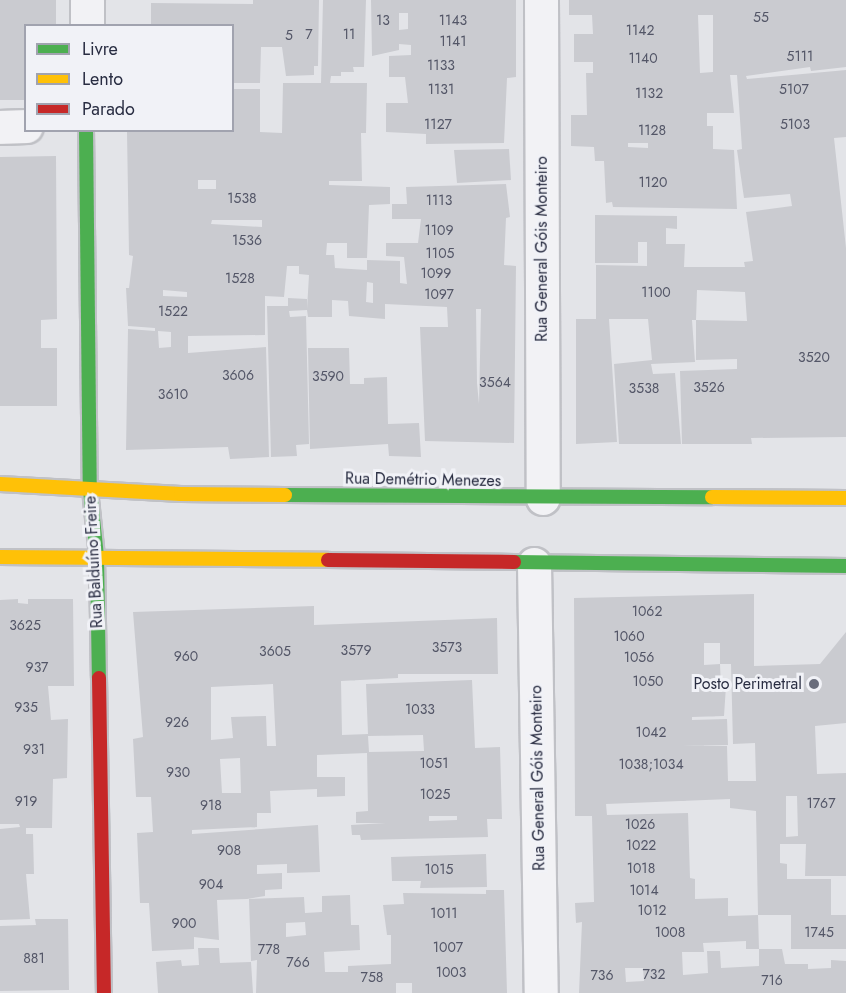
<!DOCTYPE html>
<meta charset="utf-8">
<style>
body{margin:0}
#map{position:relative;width:846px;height:993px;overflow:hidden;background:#e3e4e8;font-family:Jost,sans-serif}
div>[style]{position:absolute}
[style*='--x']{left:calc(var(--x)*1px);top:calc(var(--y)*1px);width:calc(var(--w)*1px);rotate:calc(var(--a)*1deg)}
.building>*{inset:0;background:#cacbd0}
.roads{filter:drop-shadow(2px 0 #c0c1c6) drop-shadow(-2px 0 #c0c1c6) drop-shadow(0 2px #c0c1c6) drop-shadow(0 -2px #c0c1c6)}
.street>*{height:33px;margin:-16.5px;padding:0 16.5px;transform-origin:16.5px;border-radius:16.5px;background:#f2f2f5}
.fast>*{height:14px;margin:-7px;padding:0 7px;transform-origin:7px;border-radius:7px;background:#4caf50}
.slow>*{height:14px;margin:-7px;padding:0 7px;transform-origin:7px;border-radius:7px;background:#ffc107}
.jam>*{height:14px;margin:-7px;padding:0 7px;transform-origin:7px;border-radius:7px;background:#c62828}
.dots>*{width:16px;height:16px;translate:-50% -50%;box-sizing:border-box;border:3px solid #f1f2f7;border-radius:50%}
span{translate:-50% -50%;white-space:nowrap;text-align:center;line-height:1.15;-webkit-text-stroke:6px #f1f2f7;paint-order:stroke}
.number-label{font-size:14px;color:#535667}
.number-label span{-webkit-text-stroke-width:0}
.street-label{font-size:16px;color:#292d42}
.poi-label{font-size:16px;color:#292d42}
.right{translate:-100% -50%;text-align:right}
.legend{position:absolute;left:24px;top:24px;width:210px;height:108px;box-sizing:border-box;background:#f1f2f7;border:2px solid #a1a3af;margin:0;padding:8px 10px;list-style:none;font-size:18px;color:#292d42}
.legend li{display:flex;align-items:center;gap:12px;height:30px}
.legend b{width:30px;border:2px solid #a1a3af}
</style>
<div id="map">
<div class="building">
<i style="clip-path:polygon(0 0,56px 0,56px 26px,26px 26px,26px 100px,0 100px)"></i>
<i style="clip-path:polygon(253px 0,319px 0,318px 66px,314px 66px,314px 75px,286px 76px,282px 47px,261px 47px,260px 83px,232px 83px,232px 26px,151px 26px,151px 3px,253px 4px)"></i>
<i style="clip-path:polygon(evenodd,323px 0,366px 0,364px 67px,353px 67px,354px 72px,341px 72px,341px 76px,331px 76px,330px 83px,367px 83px,366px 133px,361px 133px,362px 181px,329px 181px,329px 185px,390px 187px,390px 204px,369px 205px,367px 258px,347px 258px,347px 243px,327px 243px,326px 255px,334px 255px,335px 268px,367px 270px,367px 260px,400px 261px,400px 283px,407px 284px,404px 257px,386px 256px,386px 243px,418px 243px,421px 219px,392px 219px,392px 204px,407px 204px,406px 187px,506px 184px,510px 217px,506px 218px,504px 265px,516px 266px,514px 443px,425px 441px,420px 327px,448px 327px,447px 307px,385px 304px,385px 319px,349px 316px,348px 301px,332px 300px,332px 317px,308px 317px,307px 310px,289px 311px,290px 317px,306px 316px,309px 444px,296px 445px,297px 456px,271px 457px,267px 306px,288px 306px,288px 298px,307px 299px,307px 309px,309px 275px,299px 274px,299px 266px,287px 266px,284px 297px,265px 296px,265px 335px,188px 336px,188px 353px,266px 347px,269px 457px,230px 459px,228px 447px,126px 450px,128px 329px,155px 331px,155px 328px,128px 326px,126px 288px,129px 288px,133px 256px,129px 255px,127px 132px,232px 130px,232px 89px,260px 89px,260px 132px,282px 133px,283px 83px,321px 83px,323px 0,198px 180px,216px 180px,216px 189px,198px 189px,198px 180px,323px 0,212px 220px,262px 220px,262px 227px,211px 224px,212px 220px,323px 0,367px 282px,373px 283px,373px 303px,366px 302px,367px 282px,323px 0,163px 290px,187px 292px,187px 297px,163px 296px,163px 290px,323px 0,476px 309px,481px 309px,479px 404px,477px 383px,476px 309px,323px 0,158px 331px,171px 332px,171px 347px,159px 348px,158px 331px)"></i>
<i style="clip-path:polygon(evenodd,371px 0,516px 0,516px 77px,507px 78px,504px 143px,426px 144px,426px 134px,386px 132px,386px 103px,408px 103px,405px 77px,389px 77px,389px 56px,411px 55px,411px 45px,399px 44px,399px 50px,372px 56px,371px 0,399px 13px,408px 13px,408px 29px,399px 30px,399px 13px)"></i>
<i style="clip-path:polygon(evenodd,569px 0,846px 0,846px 67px,811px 71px,810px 67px,746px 76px,747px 79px,846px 70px,846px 137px,834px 138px,846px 248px,846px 437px,751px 438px,752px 444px,682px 444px,680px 371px,737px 369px,737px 359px,696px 360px,696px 320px,747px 321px,745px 292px,697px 290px,696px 320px,692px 320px,695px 362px,651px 364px,653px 374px,675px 373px,681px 444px,619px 444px,614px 364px,652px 360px,648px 319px,609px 319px,617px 442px,576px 444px,576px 319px,596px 319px,596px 265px,647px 266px,647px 242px,638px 242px,638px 263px,595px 263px,595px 215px,677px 216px,677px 229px,666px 228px,666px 244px,685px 244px,684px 267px,745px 267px,744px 262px,753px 261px,746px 212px,792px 206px,790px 194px,744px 198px,737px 150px,742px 149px,737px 75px,730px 75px,734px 113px,707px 113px,707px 126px,713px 126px,713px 149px,734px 150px,737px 209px,613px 207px,612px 202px,606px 203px,604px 161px,595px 161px,594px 147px,571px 146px,571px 115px,587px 115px,586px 73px,593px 73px,593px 62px,574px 62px,574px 34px,593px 34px,592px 15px,569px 15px,569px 0,698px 15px,713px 15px,713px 72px,700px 73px,698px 15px,569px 0,628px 143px,648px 143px,648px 148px,628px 147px,628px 143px)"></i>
<i style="clip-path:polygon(509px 149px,511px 180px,457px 183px,454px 150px)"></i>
<i style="clip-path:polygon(56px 156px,57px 319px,41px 320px,41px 348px,57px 348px,57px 406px,0 406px,0 157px)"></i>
<i style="clip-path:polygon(308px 348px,349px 348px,350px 384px,364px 384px,364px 378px,387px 377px,388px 424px,419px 423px,421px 457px,389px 456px,388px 444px,310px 449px)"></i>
<i style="clip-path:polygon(evenodd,754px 594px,754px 666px,820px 664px,846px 632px,846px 723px,815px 726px,817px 774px,846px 773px,846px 876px,805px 876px,806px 844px,780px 844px,780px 863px,787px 864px,787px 879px,831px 879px,831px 915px,846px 915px,846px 949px,791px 949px,791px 915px,758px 915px,756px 811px,730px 808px,730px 799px,606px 804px,607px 815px,688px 813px,690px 878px,695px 879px,695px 899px,728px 898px,728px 916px,758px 915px,759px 949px,746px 949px,746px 941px,703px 943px,704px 952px,682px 952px,683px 975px,708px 973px,707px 951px,720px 951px,721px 968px,759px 966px,759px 949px,782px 949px,785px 964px,808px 964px,808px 969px,831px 968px,831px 960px,846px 961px,846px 993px,579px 993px,582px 922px,576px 923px,575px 903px,594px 902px,592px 816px,575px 816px,574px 598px,754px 594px,704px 643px,720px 643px,720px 664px,704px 665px,704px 643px,754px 594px,720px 664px,731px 664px,733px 744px,755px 743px,756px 781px,728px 781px,727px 746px,682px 746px,728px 745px,727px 719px,692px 720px,692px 717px,724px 716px,726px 686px,721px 687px,720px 664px,754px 594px,786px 796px,797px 796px,798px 836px,786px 837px,786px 796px,754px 594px,625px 968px,643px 968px,644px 981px,626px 982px,625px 968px)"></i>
<i style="clip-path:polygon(18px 599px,18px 603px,28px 604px,28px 599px,73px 599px,74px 686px,48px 686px,51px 720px,68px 719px,67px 778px,53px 779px,52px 828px,26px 828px,26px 834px,33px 834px,34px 874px,26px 874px,30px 919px,0 920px,0 829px,20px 827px,19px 824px,0 824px,0 600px)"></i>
<i style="clip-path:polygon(evenodd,314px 606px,314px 625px,497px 618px,498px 674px,398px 674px,398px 678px,341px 681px,342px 735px,368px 734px,366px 684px,472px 680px,475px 748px,500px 747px,502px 819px,487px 819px,488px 837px,361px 840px,360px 835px,352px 835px,351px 825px,386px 823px,356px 823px,356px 812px,368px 811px,367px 753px,317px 755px,317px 777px,345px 777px,345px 796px,317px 797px,317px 789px,270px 791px,271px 813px,257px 813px,257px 827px,192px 830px,192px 834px,318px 825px,320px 872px,287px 873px,287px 864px,257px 865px,257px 874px,282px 873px,282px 889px,265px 890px,265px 896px,247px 899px,217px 900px,219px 940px,194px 937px,194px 949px,152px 951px,149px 903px,140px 903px,137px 833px,153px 832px,151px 797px,136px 797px,133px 739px,143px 737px,133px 612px,314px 606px,273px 684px,276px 746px,267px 746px,266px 716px,231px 717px,233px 738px,211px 740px,211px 687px,273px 684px,314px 606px,423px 735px,424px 751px,369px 752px,368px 736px,423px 735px,314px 606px,240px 758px,241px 793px,222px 793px,220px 759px,240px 758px,314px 606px,429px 816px,457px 816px,457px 820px,429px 821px,429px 816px)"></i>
<i style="clip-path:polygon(486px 854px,487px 887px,420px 888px,421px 881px,392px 881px,391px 857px)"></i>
<i style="clip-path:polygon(evenodd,486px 890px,504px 890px,507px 993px,412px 993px,412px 983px,396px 983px,396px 993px,256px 993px,257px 960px,251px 961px,249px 899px,304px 897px,305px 913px,322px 912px,322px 896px,350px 895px,351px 925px,359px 925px,360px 950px,324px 952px,325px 972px,348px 972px,348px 966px,391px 964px,391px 935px,387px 935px,383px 905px,404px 904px,403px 893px,486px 894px,486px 890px,305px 922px,306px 935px,286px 937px,286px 923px,305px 922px)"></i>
<i style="clip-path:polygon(35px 919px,68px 919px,69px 990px,0 991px,0 926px,36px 925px)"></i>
<i style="clip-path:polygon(198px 948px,219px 948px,220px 963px,251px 962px,253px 993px,158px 993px,156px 962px,181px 960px,182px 966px,199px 965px)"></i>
</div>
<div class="roads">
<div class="street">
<i style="--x:541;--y:0;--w:498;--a:89.8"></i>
<i style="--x:87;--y:26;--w:26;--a:-90"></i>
<i style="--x:0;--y:127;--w:26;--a:-2"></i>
<i style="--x:534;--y:564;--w:429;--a:89.1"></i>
</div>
<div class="fast">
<i style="--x:86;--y:130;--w:360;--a:89.4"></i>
<i style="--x:90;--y:490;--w:67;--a:84"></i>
<i style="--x:97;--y:557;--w:121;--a:89.1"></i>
<i style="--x:285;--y:495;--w:427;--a:0.3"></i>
<i style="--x:514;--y:562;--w:332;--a:0.7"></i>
</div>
<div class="slow">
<i style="--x:0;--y:484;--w:181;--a:3.2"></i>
<i style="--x:181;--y:494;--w:104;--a:0.6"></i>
<i style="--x:712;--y:497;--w:134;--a:0.4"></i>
<i style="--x:0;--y:557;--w:328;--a:0.5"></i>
</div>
<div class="jam">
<i style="--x:328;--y:560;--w:186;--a:0.6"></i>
<i style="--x:99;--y:678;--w:315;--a:89.1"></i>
</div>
</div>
<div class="dots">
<i style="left:814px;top:684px;background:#6a6d7c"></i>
</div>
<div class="number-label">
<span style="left:761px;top:17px">55</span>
<span style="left:383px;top:20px">13</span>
<span style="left:453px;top:20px">1143</span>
<span style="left:640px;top:30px">1142</span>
<span style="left:309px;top:34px">7</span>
<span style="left:349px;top:34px">11</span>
<span style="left:289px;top:35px">5</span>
<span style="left:453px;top:41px">1141</span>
<span style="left:800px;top:56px">5111</span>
<span style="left:643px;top:58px">1140</span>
<span style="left:441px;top:65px">1133</span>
<span style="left:441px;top:89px">1131</span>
<span style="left:794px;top:89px">5107</span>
<span style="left:649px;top:93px">1132</span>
<span style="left:438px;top:124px">1127</span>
<span style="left:795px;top:124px">5103</span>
<span style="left:652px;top:130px">1128</span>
<span style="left:653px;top:182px">1120</span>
<span style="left:242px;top:198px">1538</span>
<span style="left:439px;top:200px">1113</span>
<span style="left:439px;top:230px">1109</span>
<span style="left:247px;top:240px">1536</span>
<span style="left:440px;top:253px">1105</span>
<span style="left:436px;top:273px">1099</span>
<span style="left:240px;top:278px">1528</span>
<span style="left:656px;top:292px">1100</span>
<span style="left:439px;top:294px">1097</span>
<span style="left:173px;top:311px">1522</span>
<span style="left:814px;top:357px">3520</span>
<span style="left:238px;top:375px">3606</span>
<span style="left:328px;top:376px">3590</span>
<span style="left:495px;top:382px">3564</span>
<span style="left:709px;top:387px">3526</span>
<span style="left:644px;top:388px">3538</span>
<span style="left:173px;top:394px">3610</span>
<span style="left:647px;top:611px">1062</span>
<span style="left:25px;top:625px">3625</span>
<span style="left:629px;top:636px">1060</span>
<span style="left:447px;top:647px">3573</span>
<span style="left:356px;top:650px">3579</span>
<span style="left:275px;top:651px">3605</span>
<span style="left:186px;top:656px">960</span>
<span style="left:639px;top:657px">1056</span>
<span style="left:37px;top:667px">937</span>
<span style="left:648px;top:681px">1050</span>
<span style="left:26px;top:707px">935</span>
<span style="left:420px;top:709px">1033</span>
<span style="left:177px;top:722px">926</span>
<span style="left:651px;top:732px">1042</span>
<span style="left:34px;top:749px">931</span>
<span style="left:434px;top:763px">1051</span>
<span style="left:651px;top:764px">1038;1034</span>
<span style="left:178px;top:772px">930</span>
<span style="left:435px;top:794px">1025</span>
<span style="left:26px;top:801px">919</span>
<span style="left:821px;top:803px">1767</span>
<span style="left:211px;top:805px">918</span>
<span style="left:640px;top:824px">1026</span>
<span style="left:641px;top:845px">1022</span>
<span style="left:229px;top:850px">908</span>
<span style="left:641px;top:868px">1018</span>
<span style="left:439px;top:869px">1015</span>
<span style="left:211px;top:884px">904</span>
<span style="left:644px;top:890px">1014</span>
<span style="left:652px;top:910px">1012</span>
<span style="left:444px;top:913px">1011</span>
<span style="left:184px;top:923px">900</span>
<span style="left:670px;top:932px">1008</span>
<span style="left:819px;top:932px">1745</span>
<span style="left:448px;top:947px">1007</span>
<span style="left:269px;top:949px">778</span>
<span style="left:34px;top:958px">881</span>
<span style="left:298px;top:962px">766</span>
<span style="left:451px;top:972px">1003</span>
<span style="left:654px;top:974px">732</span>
<span style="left:602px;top:975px">736</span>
<span style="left:372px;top:977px">758</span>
<span style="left:772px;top:980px">716</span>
</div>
<div class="street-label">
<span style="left:542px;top:249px;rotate:-90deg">Rua General Góis Monteiro</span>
<span style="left:423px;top:480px;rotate:1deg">Rua Demétrio Menezes</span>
<span style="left:94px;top:562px;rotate:-93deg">Rua Balduíno Freire</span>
<span style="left:538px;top:778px;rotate:-91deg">Rua General Góis Monteiro</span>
</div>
<div class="poi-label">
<span class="right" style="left:802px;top:684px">Posto Perimetral</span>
</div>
<ul class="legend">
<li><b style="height:8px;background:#4caf50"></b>Livre</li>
<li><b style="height:8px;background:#ffc107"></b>Lento</li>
<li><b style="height:8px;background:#c62828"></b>Parado</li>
</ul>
</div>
